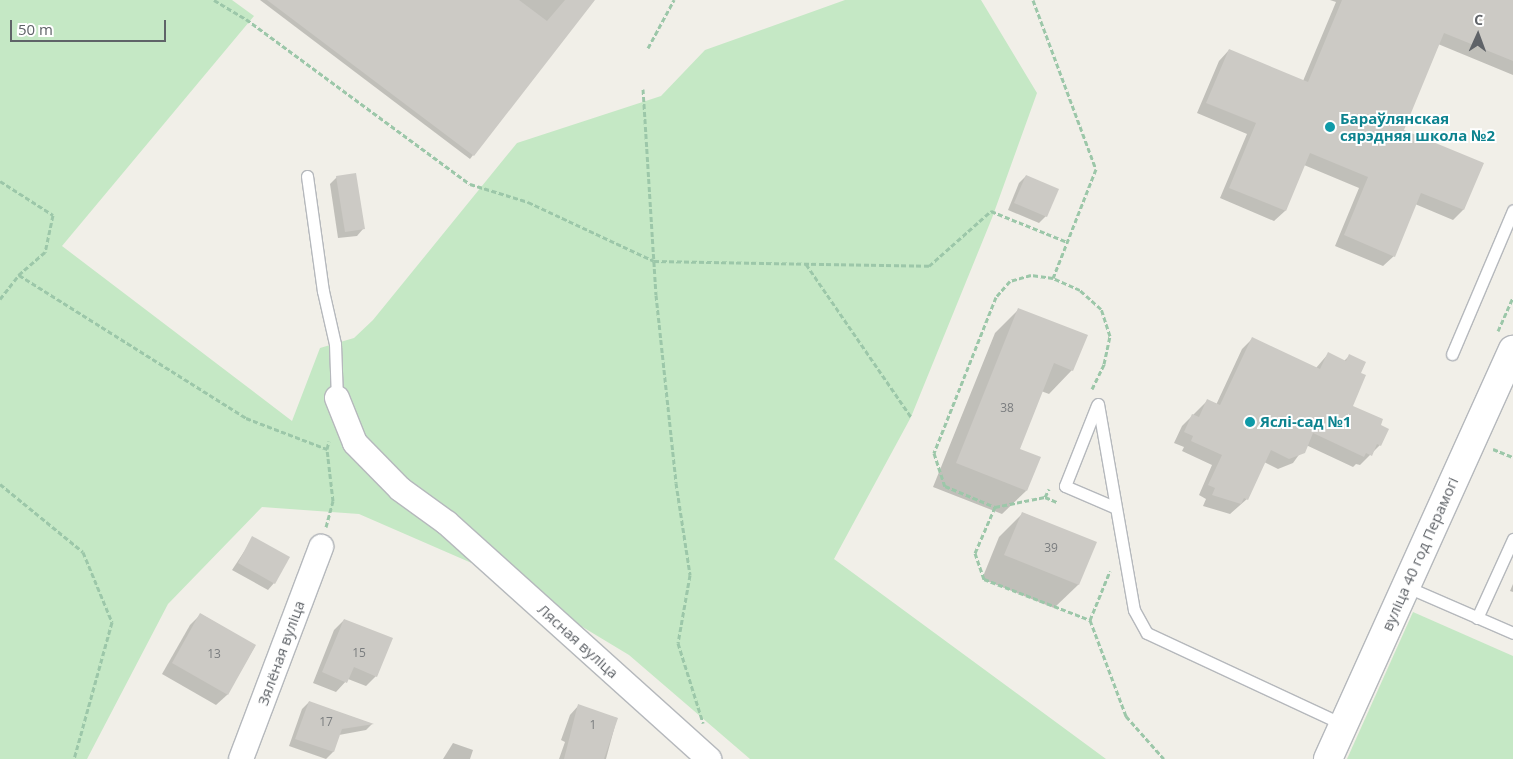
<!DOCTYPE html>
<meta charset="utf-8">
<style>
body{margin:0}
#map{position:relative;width:1513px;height:759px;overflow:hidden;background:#f1efe8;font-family:"Open Sans",sans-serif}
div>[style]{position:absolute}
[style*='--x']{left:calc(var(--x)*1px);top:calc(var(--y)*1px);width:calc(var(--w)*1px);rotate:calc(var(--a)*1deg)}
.green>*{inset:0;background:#c5e8c5}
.shadow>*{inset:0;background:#0003}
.building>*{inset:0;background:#cccac5}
.path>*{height:3px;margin-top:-1.5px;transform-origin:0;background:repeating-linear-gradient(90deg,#9cc7a9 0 5px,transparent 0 7.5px)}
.roads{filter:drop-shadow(1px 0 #b5b8bc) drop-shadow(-1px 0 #b5b8bc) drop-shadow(0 1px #b5b8bc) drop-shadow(0 -1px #b5b8bc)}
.lane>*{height:11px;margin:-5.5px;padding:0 5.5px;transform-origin:5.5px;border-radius:5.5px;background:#fff}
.street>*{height:24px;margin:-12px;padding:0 12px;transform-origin:12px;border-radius:12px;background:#fff}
.secondary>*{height:28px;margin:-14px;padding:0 14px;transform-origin:14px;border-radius:14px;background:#fff}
.dots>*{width:14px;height:14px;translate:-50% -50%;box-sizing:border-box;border:2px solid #fff;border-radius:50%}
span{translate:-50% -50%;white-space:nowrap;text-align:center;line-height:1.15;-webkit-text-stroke:4px #fff;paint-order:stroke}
.number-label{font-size:12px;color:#7a7d7f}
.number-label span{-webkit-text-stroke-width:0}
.culture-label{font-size:15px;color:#0d838f;font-weight:700}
.left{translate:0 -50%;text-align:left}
.street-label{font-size:15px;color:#5f6368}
.north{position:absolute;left:1453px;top:10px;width:50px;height:50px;-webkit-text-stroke:4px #fff;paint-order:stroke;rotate:2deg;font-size:14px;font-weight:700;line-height:20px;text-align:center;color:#5f6368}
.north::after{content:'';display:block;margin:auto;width:18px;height:22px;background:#5f6368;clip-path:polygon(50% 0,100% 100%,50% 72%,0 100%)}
.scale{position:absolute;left:10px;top:20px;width:156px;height:22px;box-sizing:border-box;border:2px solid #5f6368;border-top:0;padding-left:6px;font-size:15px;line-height:18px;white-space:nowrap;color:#5f6368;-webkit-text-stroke:4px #fff;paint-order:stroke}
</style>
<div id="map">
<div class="green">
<i style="clip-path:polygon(0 0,232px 0,254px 16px,62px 246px,292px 421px,320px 348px,354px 338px,373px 320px,517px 143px,661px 96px,705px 50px,845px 0,981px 0,1037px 93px,992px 218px,911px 417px,834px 559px,1106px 759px,750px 759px,629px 655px,490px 571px,359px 514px,262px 507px,168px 604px,87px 759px,0 759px)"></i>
<i style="clip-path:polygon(1413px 612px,1513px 656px,1513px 759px,1347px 759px)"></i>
</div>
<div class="shadow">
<i style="clip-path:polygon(260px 0,594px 0,470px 159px)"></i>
<i style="clip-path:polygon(1330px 0,1513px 0,1513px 75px,1438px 44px,1402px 131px,1482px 164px,1463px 210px,1453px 220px,1415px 204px,1394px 256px,1383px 266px,1335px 246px,1359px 188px,1304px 165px,1285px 211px,1274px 221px,1220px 198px,1247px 134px,1197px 113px,1219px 61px,1229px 50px,1303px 81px,1336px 2px)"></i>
<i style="clip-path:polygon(1026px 176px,1046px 216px,1039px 223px,1008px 210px,1019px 183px)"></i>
<i style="clip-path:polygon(337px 177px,363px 229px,357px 236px,338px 238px,330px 184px)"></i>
<i style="clip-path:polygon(1019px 309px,1072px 370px,1049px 394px,1041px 391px,1018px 449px,1026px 491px,1002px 514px,933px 487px,995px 333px)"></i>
<i style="clip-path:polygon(1252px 339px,1316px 368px,1328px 354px,1344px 361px,1349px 356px,1359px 373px,1351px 406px,1379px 425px,1380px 445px,1360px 465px,1356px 464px,1353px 467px,1306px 445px,1293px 463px,1278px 469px,1264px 462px,1247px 499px,1230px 514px,1203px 506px,1206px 499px,1199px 495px,1212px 465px,1182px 451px,1184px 447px,1174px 443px,1182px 426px,1207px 401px,1216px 405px,1242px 349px)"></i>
<i style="clip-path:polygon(1023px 513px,1095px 543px,1078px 585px,1054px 608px,982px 579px,999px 537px)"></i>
<i style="clip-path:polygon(253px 538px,274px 583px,268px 590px,232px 570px)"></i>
<i style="clip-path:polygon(1513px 584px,1513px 592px,1510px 591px)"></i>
<i style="clip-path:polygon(201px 614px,255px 646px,227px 695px,216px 705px,162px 674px,190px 625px)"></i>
<i style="clip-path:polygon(344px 620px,376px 676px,366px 686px,348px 679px,336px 692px,313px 683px,334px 630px)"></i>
<i style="clip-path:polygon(309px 702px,372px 724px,366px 730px,339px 735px,333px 752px,326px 759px,289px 746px,302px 709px)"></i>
<i style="clip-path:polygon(578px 706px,617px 718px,606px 759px,559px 759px,565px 742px,561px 740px,570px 715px)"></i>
<i style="clip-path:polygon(453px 743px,473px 750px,470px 759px,443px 759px)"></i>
</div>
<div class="building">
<i style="clip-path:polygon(267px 0,519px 0,547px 21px,565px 0,595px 0,474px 156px)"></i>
<i style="clip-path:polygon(1342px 0,1513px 0,1513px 61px,1444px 33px,1404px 130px,1484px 163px,1464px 210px,1421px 193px,1395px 257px,1344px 235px,1368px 177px,1310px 153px,1286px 211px,1229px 188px,1256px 123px,1206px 103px,1229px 49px,1308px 82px)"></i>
<i style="clip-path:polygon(356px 173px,365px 229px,345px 232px,336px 176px)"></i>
<i style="clip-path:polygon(1026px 175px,1059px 189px,1047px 217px,1014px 203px)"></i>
<i style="clip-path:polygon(1018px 308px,1088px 335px,1073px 371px,1054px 363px,1020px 449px,1041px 457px,1027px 491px,956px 463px)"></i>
<i style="clip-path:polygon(1252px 337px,1320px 369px,1328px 352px,1346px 361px,1349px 354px,1366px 362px,1361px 373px,1366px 375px,1353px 406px,1383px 419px,1381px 425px,1389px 429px,1381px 446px,1377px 444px,1372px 456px,1366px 453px,1364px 457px,1313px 433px,1305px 453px,1289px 459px,1271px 450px,1248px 500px,1244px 498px,1241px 504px,1212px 495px,1215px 488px,1208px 485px,1222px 455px,1191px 441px,1193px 436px,1184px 432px,1192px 414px,1199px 417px,1207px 399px,1220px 405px)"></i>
<i style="clip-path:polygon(1022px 512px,1097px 542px,1079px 585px,1004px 555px)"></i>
<i style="clip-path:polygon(252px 536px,290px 557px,275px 584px,238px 563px)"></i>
<i style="clip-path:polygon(200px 613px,256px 645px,228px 695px,172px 663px)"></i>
<i style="clip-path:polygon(344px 619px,393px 638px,377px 677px,354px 667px,347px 683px,322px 672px)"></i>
<i style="clip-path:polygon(309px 701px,337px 711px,374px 724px,342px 729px,334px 752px,295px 739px)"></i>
<i style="clip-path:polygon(578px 704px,618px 718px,604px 759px,564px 759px)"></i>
</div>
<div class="path">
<i style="--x:214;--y:0;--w:37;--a:31"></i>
<i style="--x:246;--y:19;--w:278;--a:36.4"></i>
<i style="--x:470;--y:184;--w:61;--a:17.2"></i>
<i style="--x:528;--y:202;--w:139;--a:25.1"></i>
<i style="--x:654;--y:261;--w:275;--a:1"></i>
<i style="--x:929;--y:266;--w:83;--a:-41.6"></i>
<i style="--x:991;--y:211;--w:82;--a:22.2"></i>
<i style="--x:1033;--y:0;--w:180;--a:69.6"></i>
<i style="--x:1096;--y:169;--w:117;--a:111.5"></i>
<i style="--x:648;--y:48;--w:55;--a:-61.6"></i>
<i style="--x:643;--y:89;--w:206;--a:86.4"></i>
<i style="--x:656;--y:295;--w:189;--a:83.9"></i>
<i style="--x:676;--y:483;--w:93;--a:81.3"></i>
<i style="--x:690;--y:575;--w:69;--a:100"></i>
<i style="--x:678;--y:643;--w:84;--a:72.6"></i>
<i style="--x:0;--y:181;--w:63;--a:32.7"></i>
<i style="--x:53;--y:215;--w:38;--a:102"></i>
<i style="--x:45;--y:252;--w:35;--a:139"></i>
<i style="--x:806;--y:264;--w:186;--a:55.5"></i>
<i style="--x:0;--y:299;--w:31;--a:-52"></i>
<i style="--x:19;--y:275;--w:268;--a:32.2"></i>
<i style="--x:246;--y:418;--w:87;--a:20.9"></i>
<i style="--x:327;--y:449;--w:8;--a:-76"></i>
<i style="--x:1498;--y:331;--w:37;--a:-66"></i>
<i style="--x:1092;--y:389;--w:28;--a:-64"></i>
<i style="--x:1104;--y:364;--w:29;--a:-78"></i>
<i style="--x:1110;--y:336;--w:28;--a:-108"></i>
<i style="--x:1101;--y:309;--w:28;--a:-138"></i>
<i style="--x:1080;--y:290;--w:30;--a:-156"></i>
<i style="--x:1053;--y:278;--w:22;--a:-172"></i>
<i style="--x:1031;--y:275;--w:22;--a:164"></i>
<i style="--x:1010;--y:281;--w:21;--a:131"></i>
<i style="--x:996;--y:297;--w:168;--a:111.7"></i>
<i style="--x:934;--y:453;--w:35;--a:72"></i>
<i style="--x:945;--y:486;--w:54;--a:22.8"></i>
<i style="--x:995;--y:507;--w:50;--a:113.5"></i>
<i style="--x:975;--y:553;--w:28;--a:71"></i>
<i style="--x:984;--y:579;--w:114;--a:21.1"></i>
<i style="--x:1090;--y:620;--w:103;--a:69.4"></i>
<i style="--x:1126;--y:716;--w:57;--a:48.5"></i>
<i style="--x:1493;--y:449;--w:22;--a:22"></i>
<i style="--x:0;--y:484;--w:107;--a:39.3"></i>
<i style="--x:83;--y:552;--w:76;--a:67.5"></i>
<i style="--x:112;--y:622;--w:142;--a:105.5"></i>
<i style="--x:1045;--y:497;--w:9;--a:-63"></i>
<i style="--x:995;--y:507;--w:51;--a:-11.3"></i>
<i style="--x:1045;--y:497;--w:13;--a:23"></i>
<i style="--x:326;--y:527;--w:27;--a:-75"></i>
<i style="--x:333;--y:501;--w:52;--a:-96.6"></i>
<i style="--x:1090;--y:620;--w:53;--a:-67.8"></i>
</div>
<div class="roads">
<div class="lane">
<i style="--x:307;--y:176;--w:116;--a:82.1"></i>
<i style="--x:323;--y:291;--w:54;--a:77.2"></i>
<i style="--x:335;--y:344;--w:54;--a:87.9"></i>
<i style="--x:1452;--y:354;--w:156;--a:-67"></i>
<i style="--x:1098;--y:404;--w:209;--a:80.1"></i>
<i style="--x:1134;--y:610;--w:26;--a:61"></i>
<i style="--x:1147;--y:633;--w:217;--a:25"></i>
<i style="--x:1097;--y:405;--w:87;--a:111.6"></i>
<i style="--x:1065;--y:486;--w:53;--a:23.2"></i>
<i style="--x:1405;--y:586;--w:118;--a:23.5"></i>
<i style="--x:1477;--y:618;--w:87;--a:-65.5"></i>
</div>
<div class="street">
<i style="--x:337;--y:398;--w:48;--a:68.2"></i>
<i style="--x:355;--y:443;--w:64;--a:45.6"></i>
<i style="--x:400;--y:489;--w:58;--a:35.9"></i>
<i style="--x:447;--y:523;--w:353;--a:42"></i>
<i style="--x:241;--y:759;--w:227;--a:-69.3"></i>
</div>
<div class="secondary">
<i style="--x:1328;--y:759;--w:449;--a:-65.7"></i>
</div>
</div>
<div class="dots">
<i style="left:1330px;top:127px;background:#0f9aa8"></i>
<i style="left:1250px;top:422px;background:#0f9aa8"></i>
</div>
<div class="number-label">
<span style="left:1007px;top:408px">38</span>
<span style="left:1051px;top:548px">39</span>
<span style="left:359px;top:653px">15</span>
<span style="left:214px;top:654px">13</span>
<span style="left:326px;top:722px">17</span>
<span style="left:593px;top:725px">1</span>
</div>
<div class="culture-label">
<span class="left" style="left:1340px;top:127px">Бараўлянская<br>сярэдняя школа №2</span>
<span class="left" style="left:1260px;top:422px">Яслі-сад №1</span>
</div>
<div class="street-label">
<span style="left:1420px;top:554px;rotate:-66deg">вуліца 40 год Перамогі</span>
<span style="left:578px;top:641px;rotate:42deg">Лясная вуліца</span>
<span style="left:281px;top:653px;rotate:-70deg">Зялёная вуліца</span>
</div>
<div class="north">С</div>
<div class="scale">50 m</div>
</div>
